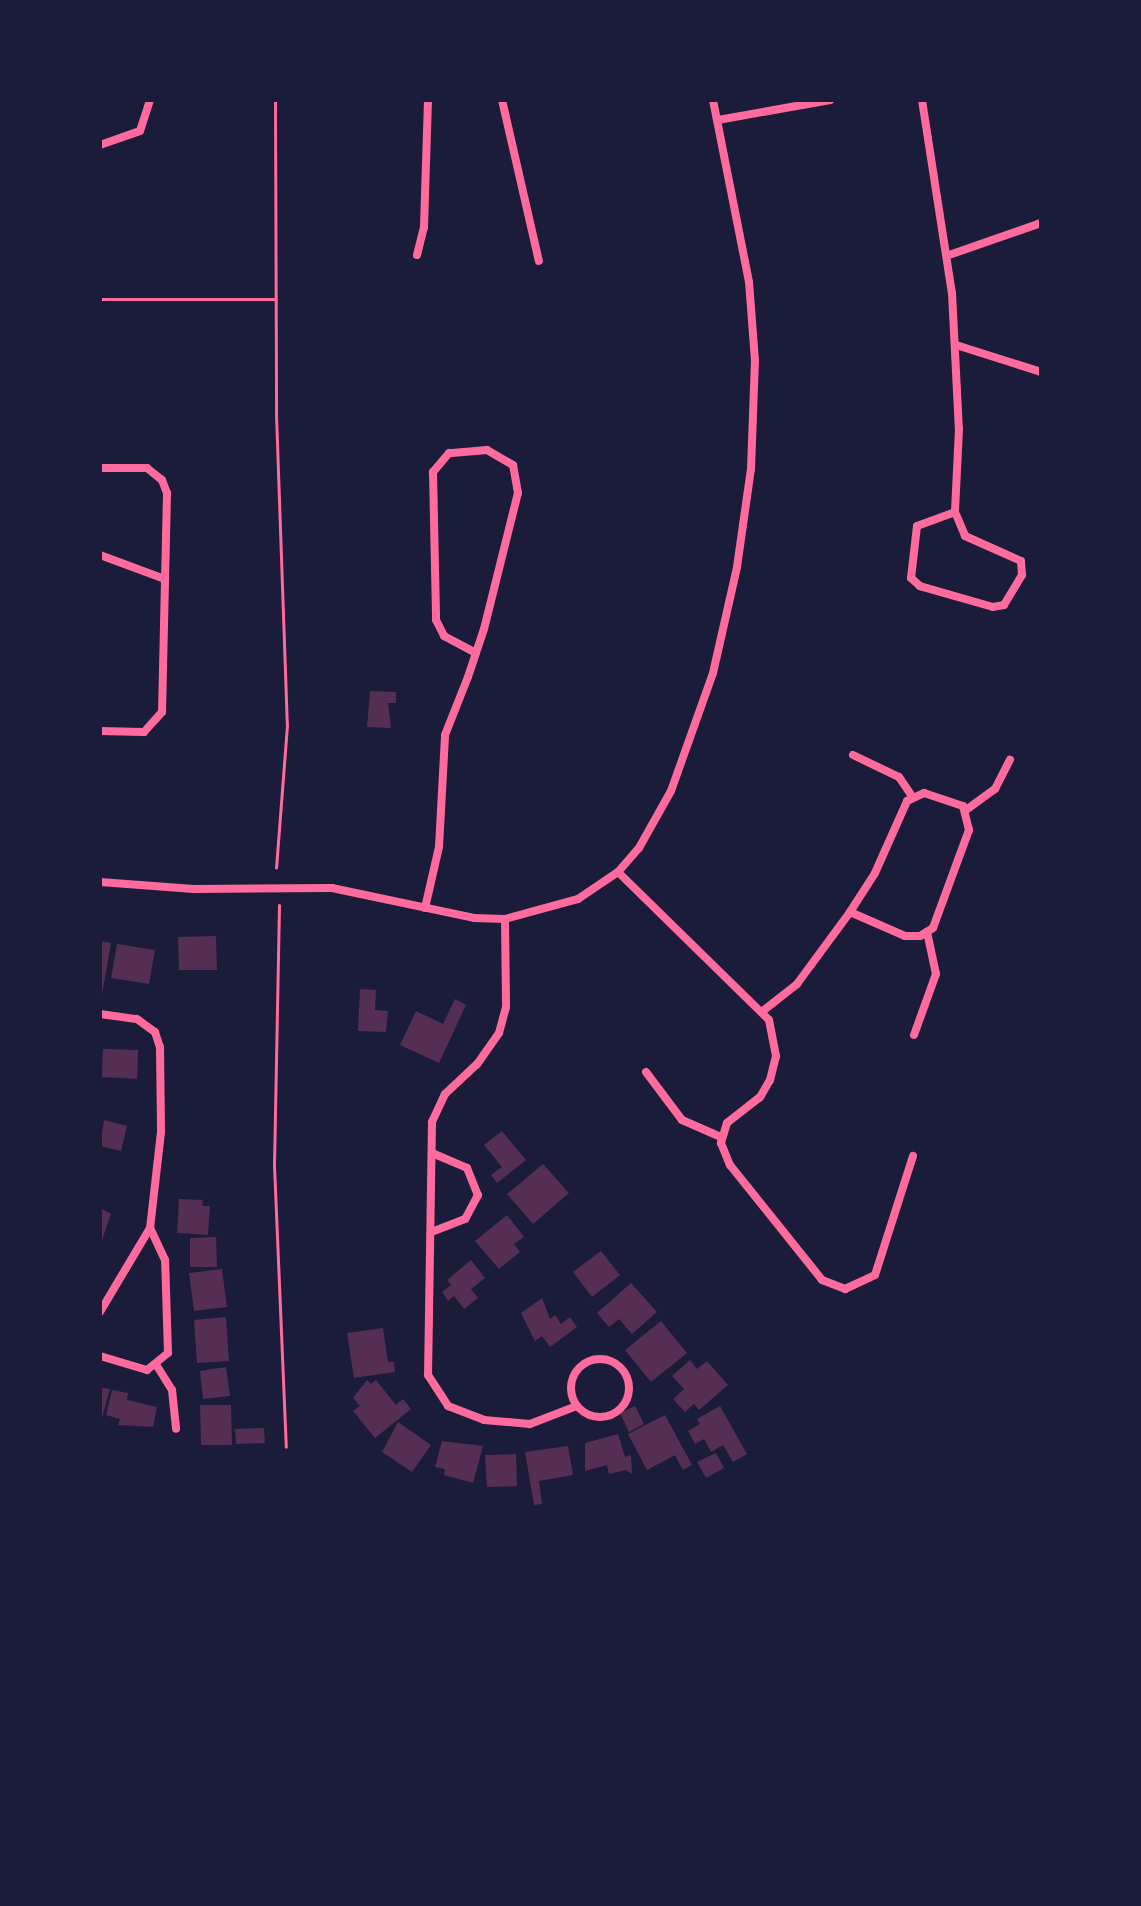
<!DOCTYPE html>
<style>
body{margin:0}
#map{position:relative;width:1141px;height:1906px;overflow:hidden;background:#1b1b3a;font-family:"IBM Plex Sans",sans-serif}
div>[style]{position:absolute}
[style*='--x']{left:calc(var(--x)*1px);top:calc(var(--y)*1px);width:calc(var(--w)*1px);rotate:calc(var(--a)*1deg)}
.building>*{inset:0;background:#542f53}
.path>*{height:3px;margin:-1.5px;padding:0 1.5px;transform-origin:1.5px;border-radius:1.5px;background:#ff6b9d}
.minor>*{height:8px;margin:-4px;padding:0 4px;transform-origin:4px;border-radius:4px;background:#ff6b9d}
.minor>.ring{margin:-4px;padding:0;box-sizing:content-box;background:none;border:8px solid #ff6b9d;border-radius:50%}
span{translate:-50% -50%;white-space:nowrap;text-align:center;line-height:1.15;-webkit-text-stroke:8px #1b1b3a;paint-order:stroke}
.frame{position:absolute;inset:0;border:102px solid #1b1b3a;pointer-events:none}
</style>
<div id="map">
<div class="building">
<i style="clip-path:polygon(370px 691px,396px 692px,396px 703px,388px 703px,391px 728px,367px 727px)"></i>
<i style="clip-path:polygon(216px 936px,217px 970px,179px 970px,178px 937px)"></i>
<i style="clip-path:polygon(100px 941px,111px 943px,102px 995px,100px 995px)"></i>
<i style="clip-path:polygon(117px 944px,155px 950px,149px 984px,111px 978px)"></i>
<i style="clip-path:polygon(360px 989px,376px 990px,375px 1010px,388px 1011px,386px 1032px,358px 1031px)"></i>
<i style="clip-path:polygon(455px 999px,466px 1005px,439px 1063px,400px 1045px,416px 1011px,443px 1024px)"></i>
<i style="clip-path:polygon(103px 1049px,138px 1050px,137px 1079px,102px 1077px)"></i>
<i style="clip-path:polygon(104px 1120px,127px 1126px,121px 1151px,100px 1146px)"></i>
<i style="clip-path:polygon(502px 1131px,526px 1160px,497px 1183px,491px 1175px,502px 1167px,484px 1145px)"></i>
<i style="clip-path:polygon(543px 1164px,569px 1193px,533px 1224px,507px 1194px)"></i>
<i style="clip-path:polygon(179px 1199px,203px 1200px,202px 1206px,210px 1206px,208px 1235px,177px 1233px)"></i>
<i style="clip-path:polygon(100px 1208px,111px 1214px,100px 1246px)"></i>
<i style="clip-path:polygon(507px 1215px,524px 1237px,514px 1244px,520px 1252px,499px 1269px,475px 1241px)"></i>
<i style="clip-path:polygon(216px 1237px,217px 1267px,190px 1267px,190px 1238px)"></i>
<i style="clip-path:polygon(601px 1251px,620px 1275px,592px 1297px,573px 1272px)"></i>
<i style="clip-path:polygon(471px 1260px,485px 1278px,471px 1289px,478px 1298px,464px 1309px,454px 1296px,448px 1301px,442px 1292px,451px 1285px,447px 1280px)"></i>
<i style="clip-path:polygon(222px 1269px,227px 1307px,194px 1311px,189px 1273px)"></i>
<i style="clip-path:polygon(631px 1283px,657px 1312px,632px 1334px,619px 1319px,609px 1327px,597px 1313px)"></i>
<i style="clip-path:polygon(542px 1298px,550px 1319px,555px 1315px,561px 1324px,570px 1317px,577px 1327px,550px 1347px,542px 1336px,535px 1341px,521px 1313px)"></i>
<i style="clip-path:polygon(226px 1317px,229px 1361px,197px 1363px,194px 1320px)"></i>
<i style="clip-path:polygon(661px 1321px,687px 1353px,651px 1382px,625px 1350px)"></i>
<i style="clip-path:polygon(383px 1328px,388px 1362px,394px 1362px,395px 1372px,354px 1378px,347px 1333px)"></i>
<i style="clip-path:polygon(690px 1360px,697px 1369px,707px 1361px,728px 1385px,699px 1410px,694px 1404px,685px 1412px,673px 1399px,684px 1389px,672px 1376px)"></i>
<i style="clip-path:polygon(226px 1367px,230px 1396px,203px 1399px,200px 1371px)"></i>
<i style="clip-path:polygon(367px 1380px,371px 1384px,376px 1380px,396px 1405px,403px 1399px,411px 1409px,375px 1438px,353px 1411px,360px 1406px,353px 1398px)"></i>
<i style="clip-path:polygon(100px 1387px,110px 1389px,101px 1421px,100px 1421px)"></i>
<i style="clip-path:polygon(112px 1390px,128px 1393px,127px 1400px,157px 1407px,153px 1427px,118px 1425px,120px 1419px,106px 1415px)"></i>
<i style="clip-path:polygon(200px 1405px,231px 1405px,232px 1445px,201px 1445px)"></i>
<i style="clip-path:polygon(635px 1406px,644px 1424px,629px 1432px,620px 1413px)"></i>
<i style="clip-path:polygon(720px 1406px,747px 1454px,733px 1462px,723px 1445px,711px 1452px,704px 1439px,695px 1444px,688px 1431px,700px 1424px,697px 1419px)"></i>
<i style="clip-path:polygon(665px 1415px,692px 1465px,683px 1470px,675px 1455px,647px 1470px,628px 1434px)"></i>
<i style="clip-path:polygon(398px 1422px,431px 1445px,412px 1472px,382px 1452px)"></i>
<i style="clip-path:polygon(264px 1428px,265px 1443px,236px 1444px,235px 1429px)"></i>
<i style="clip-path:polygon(618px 1434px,625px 1457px,631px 1455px,632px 1474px,626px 1470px,609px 1474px,607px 1465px,585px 1471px,585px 1443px)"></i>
<i style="clip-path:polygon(442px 1441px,483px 1446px,473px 1483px,444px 1475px,445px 1469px,435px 1467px)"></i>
<i style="clip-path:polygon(568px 1446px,573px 1475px,539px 1481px,542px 1504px,534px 1505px,525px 1452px)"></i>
<i style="clip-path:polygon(716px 1453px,724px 1468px,706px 1478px,697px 1462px)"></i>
<i style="clip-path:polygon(516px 1454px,517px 1486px,487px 1487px,485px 1455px)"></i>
</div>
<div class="path">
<i style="--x:275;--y:100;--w:314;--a:89.8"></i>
<i style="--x:276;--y:414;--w:311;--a:88"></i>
<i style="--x:287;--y:725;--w:143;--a:94.4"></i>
<i style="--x:100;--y:299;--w:174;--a:0"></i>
<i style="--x:279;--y:905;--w:260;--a:91.1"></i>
<i style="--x:274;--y:1165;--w:282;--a:87.6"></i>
</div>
<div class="minor">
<i style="--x:502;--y:100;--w:165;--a:77.1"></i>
<i style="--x:922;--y:100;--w:195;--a:81.2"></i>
<i style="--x:952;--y:293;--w:136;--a:87.1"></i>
<i style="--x:959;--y:429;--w:83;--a:92.8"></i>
<i style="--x:955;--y:512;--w:26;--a:67"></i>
<i style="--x:965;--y:536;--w:61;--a:24.1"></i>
<i style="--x:1021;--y:561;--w:14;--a:86"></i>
<i style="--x:1022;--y:575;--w:35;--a:121"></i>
<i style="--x:1004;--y:605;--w:11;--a:170"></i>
<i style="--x:993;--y:607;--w:76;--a:-164"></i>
<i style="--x:920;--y:586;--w:12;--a:-138"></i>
<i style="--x:911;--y:578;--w:52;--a:-83.4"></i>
<i style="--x:917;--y:526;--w:40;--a:-20.2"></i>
<i style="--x:718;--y:120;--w:114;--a:-10.1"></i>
<i style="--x:100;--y:145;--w:42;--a:-19.3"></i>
<i style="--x:140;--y:131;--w:33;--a:-72"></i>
<i style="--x:417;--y:255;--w:29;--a:-76"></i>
<i style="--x:424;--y:227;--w:127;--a:-88.2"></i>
<i style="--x:949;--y:255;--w:97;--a:-19.2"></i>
<i style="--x:956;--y:345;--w:89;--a:17.6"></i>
<i style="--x:100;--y:468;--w:47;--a:0"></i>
<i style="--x:147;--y:468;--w:19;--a:39"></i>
<i style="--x:162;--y:480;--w:14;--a:69"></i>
<i style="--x:167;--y:493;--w:219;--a:91.3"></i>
<i style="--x:162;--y:712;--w:27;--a:132"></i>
<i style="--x:144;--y:732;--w:44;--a:-178.7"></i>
<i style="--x:100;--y:555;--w:69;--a:20.3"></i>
<i style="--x:853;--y:755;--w:51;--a:25.6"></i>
<i style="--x:899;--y:777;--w:23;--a:56"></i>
<i style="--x:966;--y:810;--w:36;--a:-36"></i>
<i style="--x:995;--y:789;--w:33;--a:-63"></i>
<i style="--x:618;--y:872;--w:211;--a:44.4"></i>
<i style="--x:769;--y:1020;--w:37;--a:79"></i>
<i style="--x:776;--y:1056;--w:25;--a:104"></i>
<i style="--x:770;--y:1080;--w:20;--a:120"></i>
<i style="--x:760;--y:1097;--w:42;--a:141.8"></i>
<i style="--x:727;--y:1123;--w:21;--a:107"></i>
<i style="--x:721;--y:1143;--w:24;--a:68"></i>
<i style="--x:730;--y:1165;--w:147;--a:51.3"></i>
<i style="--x:822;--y:1280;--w:25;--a:21"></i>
<i style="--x:845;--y:1289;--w:33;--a:-25"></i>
<i style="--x:875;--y:1275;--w:125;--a:-72.3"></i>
<i style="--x:100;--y:882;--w:94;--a:4.3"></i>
<i style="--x:194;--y:889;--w:138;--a:-0.4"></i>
<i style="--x:332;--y:888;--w:145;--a:11.9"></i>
<i style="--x:474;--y:918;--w:31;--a:2"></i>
<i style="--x:505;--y:919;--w:76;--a:-15.3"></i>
<i style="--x:578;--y:899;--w:48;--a:-34"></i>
<i style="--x:618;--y:872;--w:32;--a:-49"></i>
<i style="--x:639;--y:848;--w:65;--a:-60.7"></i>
<i style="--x:671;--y:791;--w:125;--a:-70.4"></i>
<i style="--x:713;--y:673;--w:109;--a:-77.2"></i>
<i style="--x:737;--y:567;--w:99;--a:-81.9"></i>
<i style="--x:751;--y:469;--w:108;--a:-87.9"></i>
<i style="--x:755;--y:361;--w:79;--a:-94.3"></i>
<i style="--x:749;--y:282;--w:186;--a:-101.2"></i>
<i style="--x:425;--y:908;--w:63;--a:-77.1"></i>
<i style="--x:439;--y:847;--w:112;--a:-86.9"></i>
<i style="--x:445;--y:735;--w:62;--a:-68.4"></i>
<i style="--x:468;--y:677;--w:51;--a:-71.6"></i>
<i style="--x:484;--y:629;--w:140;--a:-76"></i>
<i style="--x:518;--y:493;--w:28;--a:-100"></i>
<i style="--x:513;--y:465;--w:30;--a:-150"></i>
<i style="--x:487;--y:450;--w:38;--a:175"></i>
<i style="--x:449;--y:453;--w:25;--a:130"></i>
<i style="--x:433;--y:472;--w:148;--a:88.8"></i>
<i style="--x:436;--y:620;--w:18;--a:63"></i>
<i style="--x:444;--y:636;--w:36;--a:28"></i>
<i style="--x:505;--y:919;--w:88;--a:89.3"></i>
<i style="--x:506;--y:1007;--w:27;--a:105"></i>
<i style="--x:499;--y:1033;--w:38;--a:125"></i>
<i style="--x:477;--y:1064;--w:44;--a:136.8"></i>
<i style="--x:445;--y:1094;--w:31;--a:115"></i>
<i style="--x:432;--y:1122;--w:253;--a:90.9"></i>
<i style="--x:428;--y:1375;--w:37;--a:57"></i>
<i style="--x:448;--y:1406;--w:39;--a:21"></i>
<i style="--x:484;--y:1420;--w:46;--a:5"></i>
<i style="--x:530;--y:1424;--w:50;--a:-21"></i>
<i style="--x:764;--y:1010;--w:42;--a:-38.2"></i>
<i style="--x:797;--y:984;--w:89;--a:-53.6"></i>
<i style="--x:850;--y:912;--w:46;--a:-57.3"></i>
<i style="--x:875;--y:873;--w:79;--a:-66"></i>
<i style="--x:907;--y:801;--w:19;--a:-25"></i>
<i style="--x:924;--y:793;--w:41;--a:18.4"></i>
<i style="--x:963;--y:806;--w:25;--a:76"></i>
<i style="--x:969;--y:830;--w:104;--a:110.2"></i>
<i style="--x:933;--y:928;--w:15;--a:148"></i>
<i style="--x:920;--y:936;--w:15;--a:180"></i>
<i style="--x:905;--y:936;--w:60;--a:-156.4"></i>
<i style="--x:100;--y:1014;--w:37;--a:8"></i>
<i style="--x:137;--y:1019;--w:22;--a:36"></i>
<i style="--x:155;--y:1032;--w:16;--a:72"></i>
<i style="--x:160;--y:1047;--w:85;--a:89.3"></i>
<i style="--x:161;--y:1132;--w:97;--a:96.5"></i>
<i style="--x:150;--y:1228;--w:98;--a:120.8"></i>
<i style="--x:914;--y:1035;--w:65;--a:-70.2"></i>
<i style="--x:936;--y:974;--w:43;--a:-102.1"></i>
<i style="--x:646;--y:1072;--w:60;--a:53.1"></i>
<i style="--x:682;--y:1120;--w:43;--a:23.6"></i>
<i style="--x:432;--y:1153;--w:38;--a:23"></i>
<i style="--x:467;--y:1168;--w:29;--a:68"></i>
<i style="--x:478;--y:1195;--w:27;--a:118"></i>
<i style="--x:465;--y:1219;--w:34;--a:159"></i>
<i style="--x:100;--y:1356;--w:49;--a:16.6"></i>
<i style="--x:147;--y:1370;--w:27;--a:-39"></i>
<i style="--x:168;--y:1353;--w:93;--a:-91.8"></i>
<i style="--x:165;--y:1260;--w:35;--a:-115"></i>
<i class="ring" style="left:571px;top:1359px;width:50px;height:50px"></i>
<i style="--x:157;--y:1366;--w:28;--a:58"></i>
<i style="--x:172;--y:1390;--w:39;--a:84"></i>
</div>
<div class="frame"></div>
</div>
